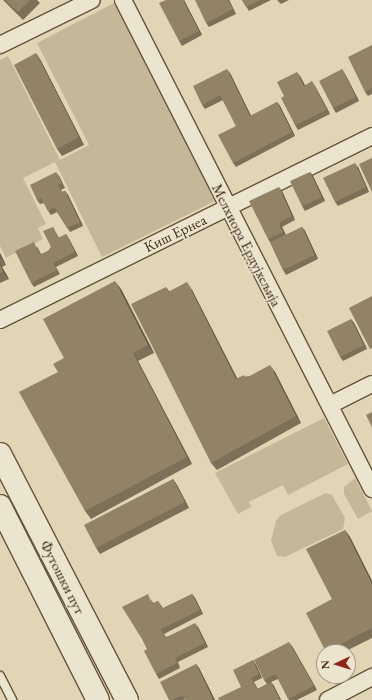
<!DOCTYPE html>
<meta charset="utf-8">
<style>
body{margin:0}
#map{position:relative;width:372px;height:700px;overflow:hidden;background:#e0d5b5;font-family:"EB Garamond",serif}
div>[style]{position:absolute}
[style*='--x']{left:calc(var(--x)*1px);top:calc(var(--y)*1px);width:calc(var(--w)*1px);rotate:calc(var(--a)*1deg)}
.green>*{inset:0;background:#c4b899}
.roads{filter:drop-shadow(1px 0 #66543a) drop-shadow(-1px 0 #66543a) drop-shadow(0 1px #66543a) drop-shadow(0 -1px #66543a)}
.service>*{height:8px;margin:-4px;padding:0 4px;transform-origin:4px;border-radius:4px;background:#ebe4cf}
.minor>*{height:16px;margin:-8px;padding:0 8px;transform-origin:8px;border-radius:8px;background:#ebe4cf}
.secondary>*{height:22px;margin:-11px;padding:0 11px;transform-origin:11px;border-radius:11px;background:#ebe4cf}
.wall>*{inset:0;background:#7e7058}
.shaded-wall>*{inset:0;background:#665b47}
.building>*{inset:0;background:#928266}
span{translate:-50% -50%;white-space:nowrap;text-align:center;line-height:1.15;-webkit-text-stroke:3px #ebe4cf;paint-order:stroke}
.street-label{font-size:15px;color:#3d2911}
.north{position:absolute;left:316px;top:644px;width:40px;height:40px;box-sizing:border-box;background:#ebe4cf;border:1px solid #a59983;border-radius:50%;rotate:266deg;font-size:11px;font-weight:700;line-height:16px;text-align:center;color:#3d2911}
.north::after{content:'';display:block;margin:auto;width:14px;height:18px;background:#8f2418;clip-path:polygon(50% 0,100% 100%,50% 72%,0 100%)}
</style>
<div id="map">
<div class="green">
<i style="clip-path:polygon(114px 3px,215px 201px,102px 257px,55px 162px,23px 178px,46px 224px,38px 228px,43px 239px,6px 258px,0 246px,0 60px,8px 56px,60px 160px,89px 145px,37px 43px)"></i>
<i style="clip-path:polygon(324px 418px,348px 464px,288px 495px,283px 485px,249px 502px,251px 507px,238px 514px,215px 473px)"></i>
<i style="clip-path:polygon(355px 478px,372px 511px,358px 519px,344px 494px,344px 487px)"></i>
<i style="clip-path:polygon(326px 493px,332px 495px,345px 518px,343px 529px,285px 557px,277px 556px,271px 541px,276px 521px,281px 515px)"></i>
</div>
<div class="roads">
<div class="service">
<i style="--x:0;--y:676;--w:27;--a:63"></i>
</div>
<div class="minor">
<i style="--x:123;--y:0;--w:549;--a:63.01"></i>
<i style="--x:0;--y:45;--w:102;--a:-26.1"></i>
<i style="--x:0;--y:320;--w:415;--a:-26.3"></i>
<i style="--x:330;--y:405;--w:47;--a:-26.6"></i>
<i style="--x:328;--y:700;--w:50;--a:-27.6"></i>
</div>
<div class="secondary">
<i style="--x:0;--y:454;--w:277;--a:62.7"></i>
<i style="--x:0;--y:506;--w:217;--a:63.2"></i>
</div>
</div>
<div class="wall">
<i style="clip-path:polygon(3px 0,37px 0,40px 3px,23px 20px)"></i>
<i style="clip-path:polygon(184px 0,202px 35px,182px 46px,179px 41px)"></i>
<i style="clip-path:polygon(229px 0,236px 14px,209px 27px,206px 23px)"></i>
<i style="clip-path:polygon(242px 0,271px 0,249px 11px)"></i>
<i style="clip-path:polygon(277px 0,289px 0,281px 4px)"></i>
<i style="clip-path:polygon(372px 45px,372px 94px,368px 96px,365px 92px)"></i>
<i style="clip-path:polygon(36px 53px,41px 61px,84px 145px,62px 156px,57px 149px)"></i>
<i style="clip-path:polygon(342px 69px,345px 74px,359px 101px,336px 113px,333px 108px)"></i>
<i style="clip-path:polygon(230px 73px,251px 116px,277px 102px,280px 106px,295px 136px,236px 167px,233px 163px,236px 126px,223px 100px,205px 109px,202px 105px)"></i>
<i style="clip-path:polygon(300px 76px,305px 85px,315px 86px,330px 114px,298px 130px,295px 125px,284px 96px)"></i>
<i style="clip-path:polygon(358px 167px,369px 192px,338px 206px,335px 202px)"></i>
<i style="clip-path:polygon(310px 172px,313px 176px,325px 201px,305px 211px,302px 206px)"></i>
<i style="clip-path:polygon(59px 176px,65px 188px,61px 190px,62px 192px,65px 191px,68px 195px,83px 226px,70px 232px,57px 212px,51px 215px,48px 211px,44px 203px,40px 204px,37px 200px)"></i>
<i style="clip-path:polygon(282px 191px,295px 220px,282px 227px,286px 235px,302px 227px,305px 231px,318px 259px,286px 275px,283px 270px,270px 242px,268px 239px)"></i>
<i style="clip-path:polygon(53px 227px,59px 238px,66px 234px,69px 239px,78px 256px,56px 267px,60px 274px,34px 287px,31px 283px,37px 246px,41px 254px,48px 251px,51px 247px)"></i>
<i style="clip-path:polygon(0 253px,6px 265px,2px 267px,9px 279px,0 283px)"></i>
<i style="clip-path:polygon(166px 287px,169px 291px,192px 290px,237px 378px,275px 372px,301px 423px,217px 470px,211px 463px)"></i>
<i style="clip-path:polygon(121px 289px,154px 353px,138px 361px,192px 464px,91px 519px,85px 511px,58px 372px,64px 358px)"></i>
<i style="clip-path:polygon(351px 319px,354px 323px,367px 349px,343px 361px,340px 357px)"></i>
<i style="clip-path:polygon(173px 479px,177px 485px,189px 508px,100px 554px,96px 548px)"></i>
<i style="clip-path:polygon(345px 530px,350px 537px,372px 581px,372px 638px,344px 652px,341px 652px,340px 650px,336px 652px,327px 652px,324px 648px,332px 599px)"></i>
<i style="clip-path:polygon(192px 594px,195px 598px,203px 614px,164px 634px,166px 637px,198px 627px,208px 647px,178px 662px,180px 668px,159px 679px,156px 674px,151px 599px,153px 603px,158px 601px,163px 608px)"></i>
<i style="clip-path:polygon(292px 646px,317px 690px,297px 700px,289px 700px,278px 679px,271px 682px,274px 686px,281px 700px,241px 687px,253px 660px,256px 665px,262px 678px,254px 682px,258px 689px,267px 684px,264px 680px)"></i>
<i style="clip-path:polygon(196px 664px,199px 668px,215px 700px,185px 700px,185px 699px,183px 700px,169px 700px)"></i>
</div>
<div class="shaded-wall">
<i style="clip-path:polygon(183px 0,184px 0,202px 35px,199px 31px)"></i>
<i style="clip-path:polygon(228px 0,229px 0,236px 14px,233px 9px)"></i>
<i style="clip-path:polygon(36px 53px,41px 61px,84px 145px,79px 137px)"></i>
<i style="clip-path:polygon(227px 69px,230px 73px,253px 120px,250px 116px)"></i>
<i style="clip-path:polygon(342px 69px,345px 74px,359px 101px,356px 97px)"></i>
<i style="clip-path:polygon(297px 72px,300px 76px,307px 90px,304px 86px)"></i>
<i style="clip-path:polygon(312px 81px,315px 86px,330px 114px,327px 110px)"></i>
<i style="clip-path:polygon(277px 102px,280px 106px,295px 136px,292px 132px)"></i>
<i style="clip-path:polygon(355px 163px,358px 167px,369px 192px,366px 187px)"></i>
<i style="clip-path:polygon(56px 172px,59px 176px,65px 188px,62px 183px)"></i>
<i style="clip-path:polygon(310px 172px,313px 176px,325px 201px,322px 197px)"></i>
<i style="clip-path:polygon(279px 187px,282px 191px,295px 220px,292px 216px)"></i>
<i style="clip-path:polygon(65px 191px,68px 195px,83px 226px,80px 222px)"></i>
<i style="clip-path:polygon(279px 223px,282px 227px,286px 236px,283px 232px)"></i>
<i style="clip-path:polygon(302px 227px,305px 231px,318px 259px,315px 255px)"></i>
<i style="clip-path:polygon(66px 234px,69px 239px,78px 256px,75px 252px)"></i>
<i style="clip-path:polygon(0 253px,6px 265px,0 256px)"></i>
<i style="clip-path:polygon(0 263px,2px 267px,9px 279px,3px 272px,0 265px)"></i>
<i style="clip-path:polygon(115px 281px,121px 289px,154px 353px,148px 345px)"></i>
<i style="clip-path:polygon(187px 282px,192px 290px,241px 386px,236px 379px)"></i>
<i style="clip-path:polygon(351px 319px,354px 323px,367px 349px,364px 345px)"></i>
<i style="clip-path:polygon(133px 353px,138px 361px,192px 464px,187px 457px)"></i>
<i style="clip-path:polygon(270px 365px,275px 372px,301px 423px,296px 416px)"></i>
<i style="clip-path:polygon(173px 479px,177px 485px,189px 508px,185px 502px)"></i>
<i style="clip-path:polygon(345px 530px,350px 537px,372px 581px,372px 584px)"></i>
<i style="clip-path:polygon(192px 594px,195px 598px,203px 614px,200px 610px)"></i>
<i style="clip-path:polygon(195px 623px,198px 627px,208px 647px,205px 643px)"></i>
<i style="clip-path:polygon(289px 642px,292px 646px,317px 690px,314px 686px)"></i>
<i style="clip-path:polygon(253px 660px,256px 665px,262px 678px,259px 674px)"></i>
<i style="clip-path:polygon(196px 664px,199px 668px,215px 700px,213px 699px)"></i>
<i style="clip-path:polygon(271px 682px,274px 686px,281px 700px,280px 700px)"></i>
</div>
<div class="building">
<i style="clip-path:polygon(5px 0,30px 0,18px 12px)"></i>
<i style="clip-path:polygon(166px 0,183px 0,199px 31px,179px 41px,159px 3px)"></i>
<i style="clip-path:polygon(195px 0,228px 0,233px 9px,206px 23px)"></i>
<i style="clip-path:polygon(242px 0,260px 0,246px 7px)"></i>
<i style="clip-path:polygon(372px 45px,372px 88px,365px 92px,348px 57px)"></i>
<i style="clip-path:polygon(36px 53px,79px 137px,57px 149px,14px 65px)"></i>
<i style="clip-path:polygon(227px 69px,250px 116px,277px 102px,292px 132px,233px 163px,218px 135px,236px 126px,220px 95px,202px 105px,193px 86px)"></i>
<i style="clip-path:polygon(342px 69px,356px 97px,333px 108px,319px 81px)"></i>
<i style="clip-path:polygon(297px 72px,304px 86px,312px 81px,327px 110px,295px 125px,281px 98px,284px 96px,277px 82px)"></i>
<i style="clip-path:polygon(372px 158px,372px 192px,359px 164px)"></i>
<i style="clip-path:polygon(355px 163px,366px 187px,335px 202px,323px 178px)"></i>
<i style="clip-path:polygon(56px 172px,62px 183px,58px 185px,61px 192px,65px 191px,80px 222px,67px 228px,54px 207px,48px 211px,41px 198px,37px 200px,30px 185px)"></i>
<i style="clip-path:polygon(310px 172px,322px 197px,302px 206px,290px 181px)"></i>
<i style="clip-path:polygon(279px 187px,292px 216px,279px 223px,283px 232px,268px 239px,249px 201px)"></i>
<i style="clip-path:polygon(53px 227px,58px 238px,66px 234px,75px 252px,53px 263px,57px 270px,31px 283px,15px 251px,34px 242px,40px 255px,48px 251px,51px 247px,43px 231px)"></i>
<i style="clip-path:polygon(302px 227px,315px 255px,283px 270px,270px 242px)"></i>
<i style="clip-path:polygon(0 265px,3px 272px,0 273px)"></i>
<i style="clip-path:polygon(115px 281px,148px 345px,133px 353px,187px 457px,85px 511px,19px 392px,58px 372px,53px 364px,64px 358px,43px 319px)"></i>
<i style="clip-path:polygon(187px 282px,236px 379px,244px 375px,246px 378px,270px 365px,296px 416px,211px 463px,131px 304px,166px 287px,168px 292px)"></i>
<i style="clip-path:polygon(372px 296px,372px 348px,370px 349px,349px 308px)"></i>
<i style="clip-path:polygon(351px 319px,364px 345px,340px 357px,327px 331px)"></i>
<i style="clip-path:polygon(372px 412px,372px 427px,366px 415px)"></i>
<i style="clip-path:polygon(173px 479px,185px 502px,96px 548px,84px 525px)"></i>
<i style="clip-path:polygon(345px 530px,372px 584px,372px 628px,337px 646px,335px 643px,324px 648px,306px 613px,332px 599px,306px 549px)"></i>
<i style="clip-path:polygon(148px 594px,152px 604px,158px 601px,162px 609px,192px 594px,200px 610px,161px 629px,165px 638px,195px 623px,205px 643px,175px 658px,177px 663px,156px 674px,144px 651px,147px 649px,142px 639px,122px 607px)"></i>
<i style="clip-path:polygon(289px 642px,314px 686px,288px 699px,276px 674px,264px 680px,254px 660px)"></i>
<i style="clip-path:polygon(253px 660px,259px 674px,251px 678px,257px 689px,271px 682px,280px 700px,219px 700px,218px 698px,241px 687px,233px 670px)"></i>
<i style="clip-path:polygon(196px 664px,213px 699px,211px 700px,185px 700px,183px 695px,172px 700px,169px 700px,160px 682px)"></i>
</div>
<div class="street-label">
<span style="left:175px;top:233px;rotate:-26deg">Киш Ернеа</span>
<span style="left:247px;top:245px;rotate:63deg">Мелхиора Ердујхељија</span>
<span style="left:63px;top:577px;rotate:63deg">Футошки пут</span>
</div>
<div class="north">N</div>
</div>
